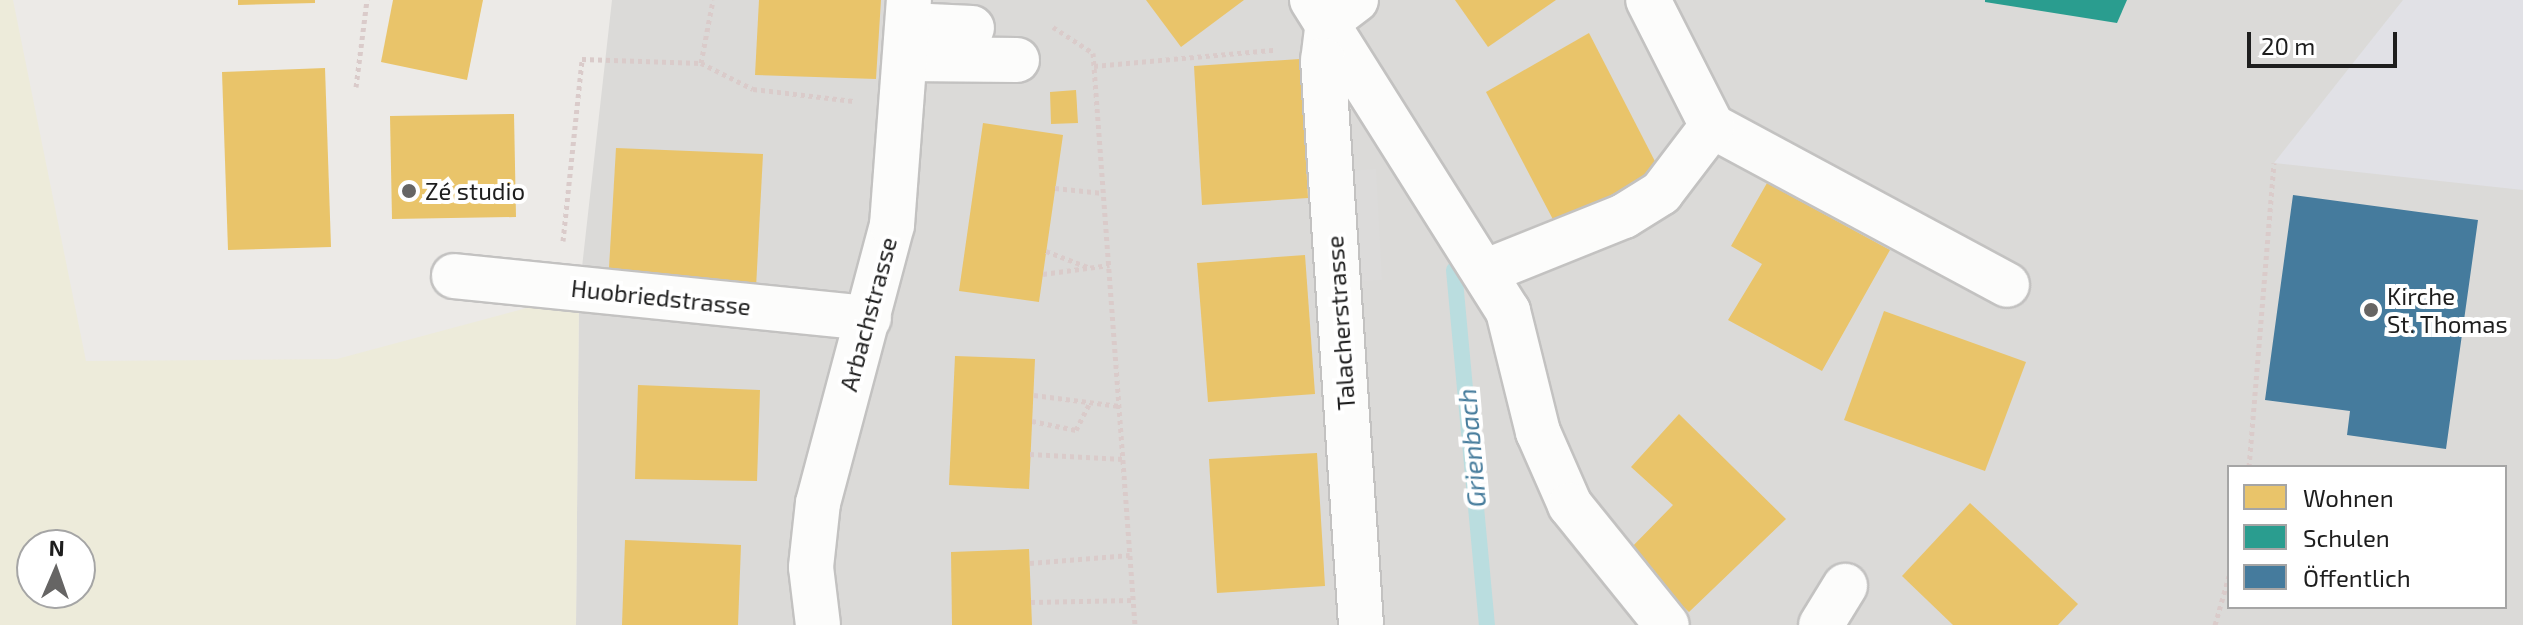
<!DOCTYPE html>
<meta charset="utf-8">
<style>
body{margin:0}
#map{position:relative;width:2523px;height:625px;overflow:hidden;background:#eceae7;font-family:"Exo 2",sans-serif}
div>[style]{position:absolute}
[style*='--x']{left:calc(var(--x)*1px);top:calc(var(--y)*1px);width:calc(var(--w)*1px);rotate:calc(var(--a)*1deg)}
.residential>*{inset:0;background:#dbdad8}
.farmland>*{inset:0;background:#edebda}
.parking>*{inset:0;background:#dcdbda}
.plaza>*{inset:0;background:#e1e1e6}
.homes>*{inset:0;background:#e9c46a}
.schools>*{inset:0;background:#2a9d8f}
.public>*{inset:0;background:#457b9d}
.stream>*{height:16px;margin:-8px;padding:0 8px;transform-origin:8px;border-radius:8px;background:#badddf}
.path>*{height:5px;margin-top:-2.5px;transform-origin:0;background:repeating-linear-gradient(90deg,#dacbca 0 4px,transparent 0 8px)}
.roads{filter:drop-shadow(2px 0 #c3c2c1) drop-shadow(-2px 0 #c3c2c1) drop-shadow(0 2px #c3c2c1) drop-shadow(0 -2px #c3c2c1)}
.minor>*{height:44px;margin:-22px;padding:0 22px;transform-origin:22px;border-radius:22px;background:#fcfcfb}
.dots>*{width:22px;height:22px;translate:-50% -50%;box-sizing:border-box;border:4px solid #fff;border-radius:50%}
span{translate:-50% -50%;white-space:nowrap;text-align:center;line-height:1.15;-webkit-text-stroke:8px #fff;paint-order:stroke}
.poi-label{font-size:24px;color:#1e1e1e}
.left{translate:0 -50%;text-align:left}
.street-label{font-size:24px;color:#1e1e1e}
.water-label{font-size:26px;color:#467c9c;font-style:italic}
.legend{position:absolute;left:2227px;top:465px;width:280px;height:144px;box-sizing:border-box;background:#fff;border:2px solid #a5a5a5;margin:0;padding:10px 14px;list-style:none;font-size:24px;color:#1e1e1e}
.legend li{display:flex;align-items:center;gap:16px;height:40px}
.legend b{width:40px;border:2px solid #a5a5a5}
.north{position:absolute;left:16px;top:529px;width:80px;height:80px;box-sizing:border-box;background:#fff;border:2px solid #a5a5a5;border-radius:50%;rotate:2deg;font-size:22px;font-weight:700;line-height:32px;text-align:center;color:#1e1e1e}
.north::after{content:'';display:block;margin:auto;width:28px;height:36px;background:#666564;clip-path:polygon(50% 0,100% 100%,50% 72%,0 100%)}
.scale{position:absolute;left:2247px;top:32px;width:150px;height:36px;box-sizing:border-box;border:4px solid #1e1e1e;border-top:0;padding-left:10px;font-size:24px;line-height:28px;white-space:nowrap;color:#1e1e1e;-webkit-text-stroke:6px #fff;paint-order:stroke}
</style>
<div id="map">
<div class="residential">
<i style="clip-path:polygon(evenodd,612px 0,2523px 0,2523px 625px,576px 625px,579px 294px,612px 0,2229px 467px,2505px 467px,2505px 607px,2229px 607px,2229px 467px)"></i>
</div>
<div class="farmland">
<i style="clip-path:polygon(evenodd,0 0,13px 0,86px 361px,337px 359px,579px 294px,576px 625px,0 625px,0 0,32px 545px,80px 545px,80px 593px,32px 593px,32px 545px)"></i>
</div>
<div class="parking">
<i style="clip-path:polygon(1376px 169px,1382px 280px,1344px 282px,1338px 172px)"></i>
</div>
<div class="plaza">
<i style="clip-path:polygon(2403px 0,2523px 0,2523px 190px,2274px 163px)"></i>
</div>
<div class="homes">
<i style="clip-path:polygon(238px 0,315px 0,315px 3px,238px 5px)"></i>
<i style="clip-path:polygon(393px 0,483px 0,467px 80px,381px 62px)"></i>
<i style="clip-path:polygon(759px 0,881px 0,876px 79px,755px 75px)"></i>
<i style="clip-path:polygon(1146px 0,1244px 0,1181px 47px)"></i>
<i style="clip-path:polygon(1455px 0,1556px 0,1488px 47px)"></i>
<i style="clip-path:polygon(1589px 33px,1661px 173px,1558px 229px,1486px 92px)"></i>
<i style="clip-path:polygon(1300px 59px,1308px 198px,1202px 205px,1194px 66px)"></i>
<i style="clip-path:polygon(325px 68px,331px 247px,228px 250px,222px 72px)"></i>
<i style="clip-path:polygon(1076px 90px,1078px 123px,1051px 124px,1050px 92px)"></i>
<i style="clip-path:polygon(514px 114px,516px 217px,392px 219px,390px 116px)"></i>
<i style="clip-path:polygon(983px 123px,1063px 135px,1039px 302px,959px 291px)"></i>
<i style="clip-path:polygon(616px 148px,763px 154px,756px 288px,608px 285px)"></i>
<i style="clip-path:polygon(1767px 183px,1890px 250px,1822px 371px,1728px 320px,1762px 264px,1731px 246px)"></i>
<i style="clip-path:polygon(1305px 255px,1315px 394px,1208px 402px,1197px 263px)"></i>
<i style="clip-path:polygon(1884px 311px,2026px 362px,1985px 471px,1844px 420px)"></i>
<i style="clip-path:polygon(955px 356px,1035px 359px,1029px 489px,949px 485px)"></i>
<i style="clip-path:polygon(638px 385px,760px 390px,757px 481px,635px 479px)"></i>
<i style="clip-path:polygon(1679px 414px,1786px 519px,1689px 612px,1625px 554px,1673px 505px,1631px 467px)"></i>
<i style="clip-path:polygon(1317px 453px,1325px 586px,1217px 593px,1209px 459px)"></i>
<i style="clip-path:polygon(1970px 503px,2078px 604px,2058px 625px,1953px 625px,1902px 576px)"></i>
<i style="clip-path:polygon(625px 540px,741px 545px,738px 625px,622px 625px)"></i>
<i style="clip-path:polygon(1029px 549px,1032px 625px,952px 625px,951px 552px)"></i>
</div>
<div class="schools">
<i style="clip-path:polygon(2127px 0,2117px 23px,1985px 2px,1985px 0)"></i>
</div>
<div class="public">
<i style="clip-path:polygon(2293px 195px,2478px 220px,2446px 449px,2347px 435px,2350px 411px,2265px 400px)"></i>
</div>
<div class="stream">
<i style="--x:1454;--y:270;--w:357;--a:84.7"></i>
</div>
<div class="path">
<i style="--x:1053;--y:27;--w:48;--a:33"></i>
<i style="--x:1093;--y:53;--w:574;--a:85.8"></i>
<i style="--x:701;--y:63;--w:58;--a:26.6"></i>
<i style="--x:753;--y:89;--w:101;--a:6.8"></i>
<i style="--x:1094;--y:66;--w:182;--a:-5.1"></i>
<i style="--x:356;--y:87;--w:88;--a:-82.8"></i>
<i style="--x:1055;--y:188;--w:48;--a:5.9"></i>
<i style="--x:563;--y:241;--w:183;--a:-84"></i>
<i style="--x:582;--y:59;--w:119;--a:1.9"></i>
<i style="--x:701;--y:63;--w:64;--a:-79.2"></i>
<i style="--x:1046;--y:251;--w:45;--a:20.9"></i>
<i style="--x:1043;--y:274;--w:67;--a:-7.8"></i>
<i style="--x:1034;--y:395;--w:86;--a:7.4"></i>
<i style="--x:1032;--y:421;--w:45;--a:11.6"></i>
<i style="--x:1076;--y:430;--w:31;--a:-63"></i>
<i style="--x:1030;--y:454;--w:93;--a:3.1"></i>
<i style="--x:2249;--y:467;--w:305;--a:-85.3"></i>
<i style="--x:1030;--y:563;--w:100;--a:-4.6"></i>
<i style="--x:1031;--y:602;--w:102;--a:-1.1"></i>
<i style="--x:2215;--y:625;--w:51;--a:-74.1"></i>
</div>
<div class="roads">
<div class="minor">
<i style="--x:1312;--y:0;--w:368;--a:57.8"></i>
<i style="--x:1508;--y:311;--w:125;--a:76.1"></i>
<i style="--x:1538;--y:432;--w:80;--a:66.3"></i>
<i style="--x:1570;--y:505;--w:154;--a:51.1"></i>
<i style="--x:1356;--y:0;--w:35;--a:143"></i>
<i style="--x:1328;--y:21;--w:39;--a:97"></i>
<i style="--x:1323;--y:60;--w:566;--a:86.15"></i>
<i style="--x:908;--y:25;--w:64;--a:2.7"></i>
<i style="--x:906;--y:59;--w:111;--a:0.5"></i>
<i style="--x:1712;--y:126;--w:335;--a:28.3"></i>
<i style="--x:1487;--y:271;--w:148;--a:-21.9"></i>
<i style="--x:1624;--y:216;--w:44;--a:-31.9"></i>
<i style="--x:1661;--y:193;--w:84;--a:-52.7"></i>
<i style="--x:1712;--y:126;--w:141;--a:-116.9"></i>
<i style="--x:454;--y:276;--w:417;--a:5.8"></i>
<i style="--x:818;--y:625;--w:58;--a:-96.9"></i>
<i style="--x:811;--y:567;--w:64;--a:-83.8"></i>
<i style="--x:818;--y:503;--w:288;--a:-75.1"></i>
<i style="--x:892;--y:225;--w:226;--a:-85.7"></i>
<i style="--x:1821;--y:625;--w:46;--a:-58.4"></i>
</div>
</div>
<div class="dots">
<i style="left:409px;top:191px;background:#666564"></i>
<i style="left:2371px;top:310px;background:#666564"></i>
</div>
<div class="poi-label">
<span class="left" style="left:425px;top:191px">Zé studio</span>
<span class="left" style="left:2387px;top:310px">Kirche<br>St. Thomas</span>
</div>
<div class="street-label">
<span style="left:661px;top:297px;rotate:6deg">Huobriedstrasse</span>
<span style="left:868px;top:314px;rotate:-75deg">Arbachstrasse</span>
<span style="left:1340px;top:323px;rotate:-94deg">Talacherstrasse</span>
</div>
<div class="water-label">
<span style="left:1471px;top:448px;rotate:-95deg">Grienbach</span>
</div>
<ul class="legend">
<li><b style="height:22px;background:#e9c46a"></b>Wohnen</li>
<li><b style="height:22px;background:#2a9d8f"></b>Schulen</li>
<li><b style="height:22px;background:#457b9d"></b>Öffentlich</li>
</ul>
<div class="north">N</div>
<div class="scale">20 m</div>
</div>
